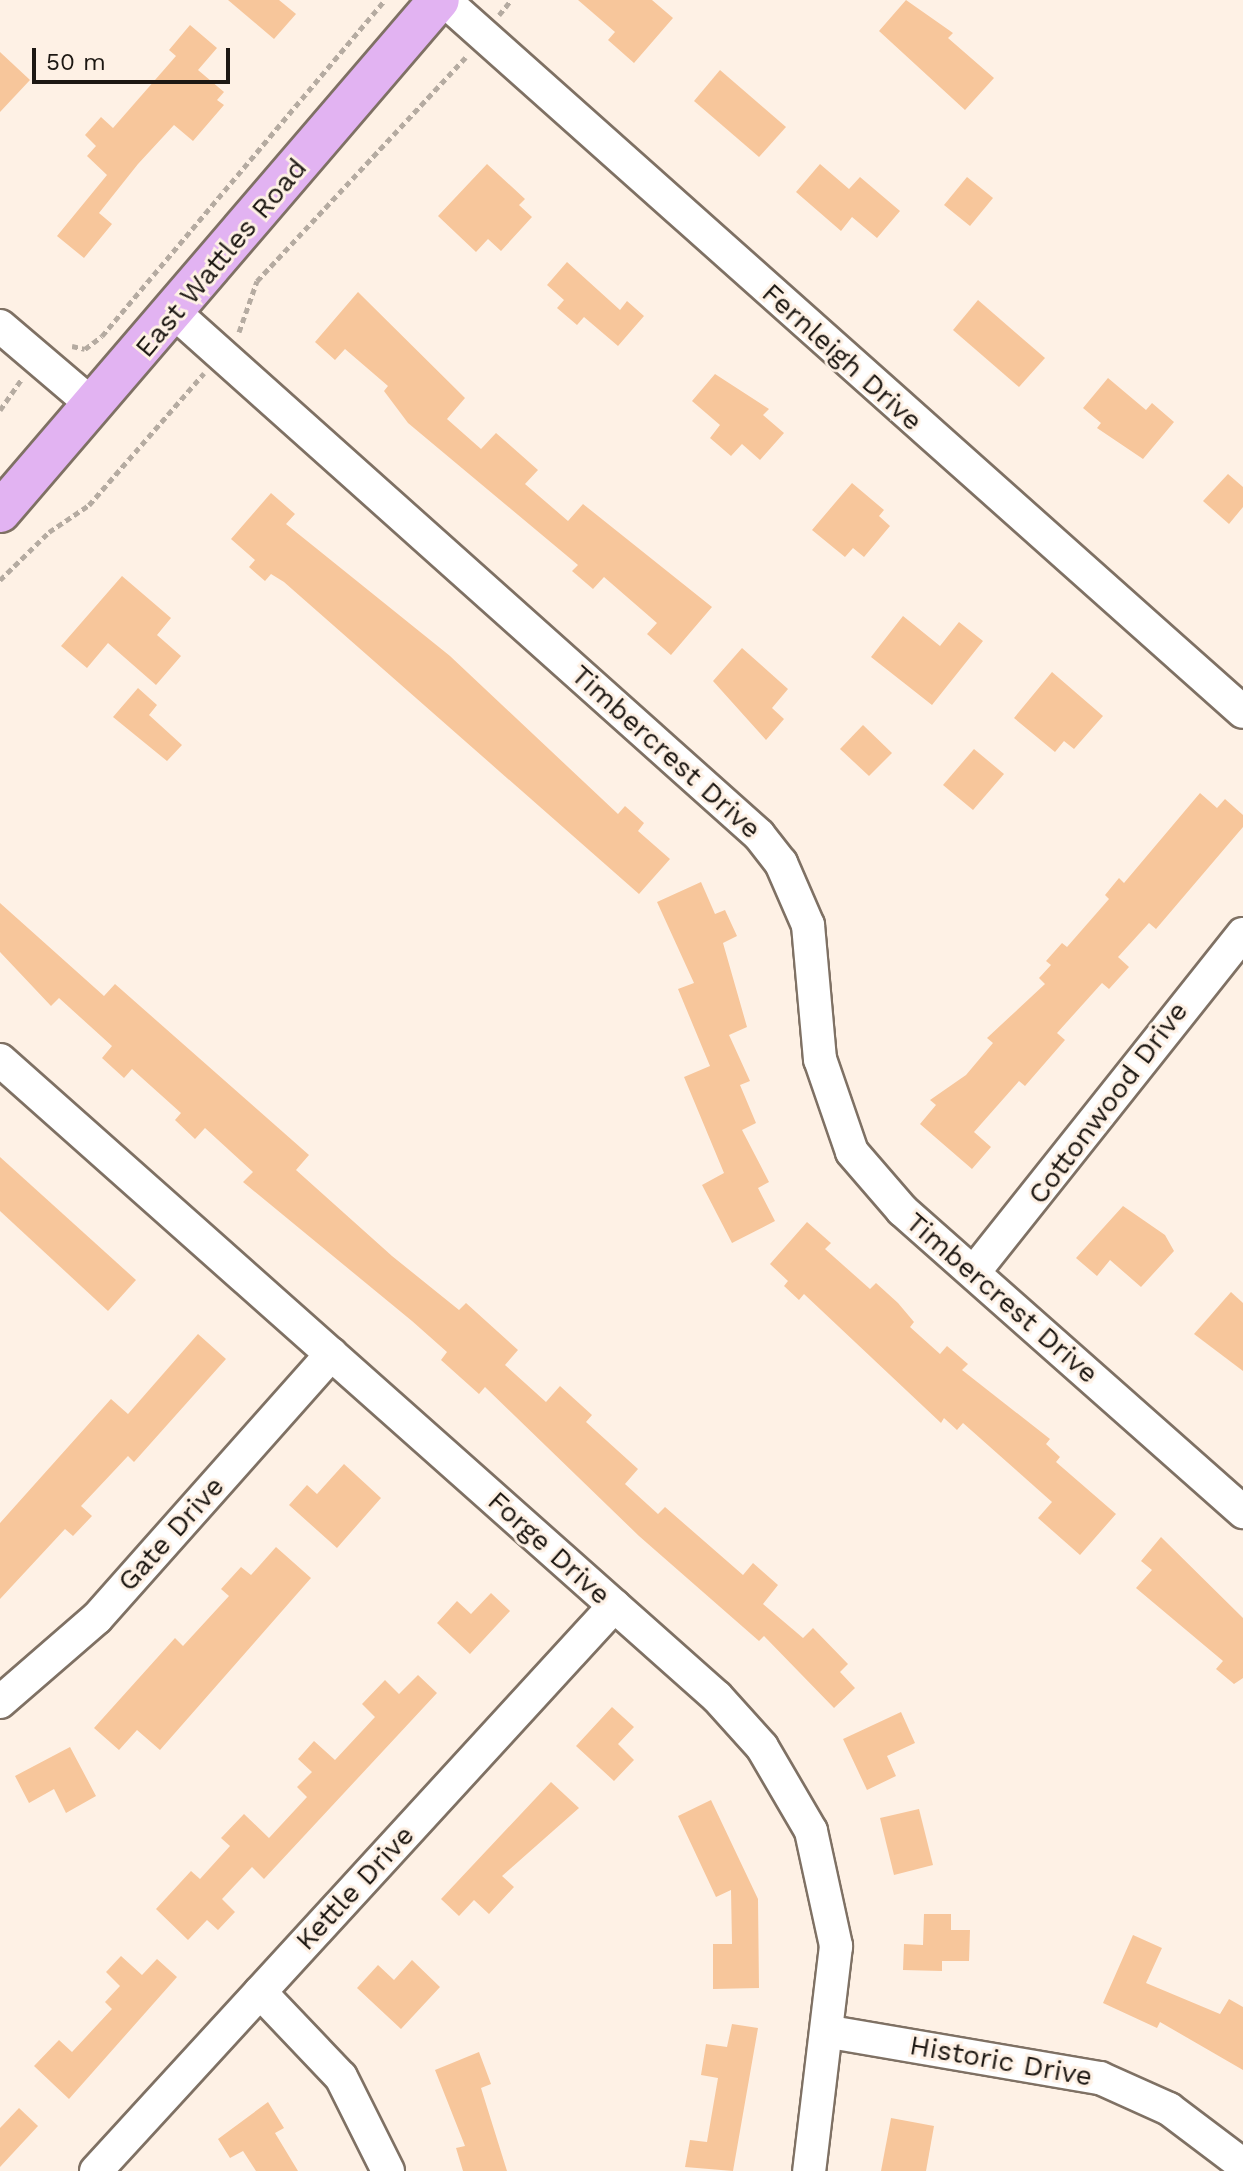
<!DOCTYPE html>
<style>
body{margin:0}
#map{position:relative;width:1243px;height:2171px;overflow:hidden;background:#fef1e5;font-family:"Work Sans",sans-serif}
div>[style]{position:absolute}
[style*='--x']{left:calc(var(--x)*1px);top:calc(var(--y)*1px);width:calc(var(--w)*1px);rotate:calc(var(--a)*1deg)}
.building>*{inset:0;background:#f7c69b}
.path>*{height:5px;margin-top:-2.5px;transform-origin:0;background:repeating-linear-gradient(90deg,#b5aba1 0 6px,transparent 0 10px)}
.roads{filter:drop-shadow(2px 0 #7f7164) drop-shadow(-2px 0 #7f7164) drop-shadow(0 2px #7f7164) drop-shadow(0 -2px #7f7164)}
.minor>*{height:32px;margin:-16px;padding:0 16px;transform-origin:16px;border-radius:16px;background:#fff}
.major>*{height:40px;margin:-20px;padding:0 20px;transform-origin:20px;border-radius:20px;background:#e2b3f2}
span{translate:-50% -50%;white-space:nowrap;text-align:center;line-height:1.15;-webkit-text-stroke:6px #fef1e5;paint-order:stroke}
.street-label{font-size:28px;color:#1d1813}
.scale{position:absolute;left:32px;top:48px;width:198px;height:36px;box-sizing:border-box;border:4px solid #1d1813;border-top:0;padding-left:10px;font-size:24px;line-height:28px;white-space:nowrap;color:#1d1813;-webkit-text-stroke:6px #fef1e5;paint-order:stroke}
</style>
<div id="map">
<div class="building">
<i style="clip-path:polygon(228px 0,279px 0,296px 14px,274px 39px)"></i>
<i style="clip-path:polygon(578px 0,652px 0,673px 18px,634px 63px,608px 40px,615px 32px)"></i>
<i style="clip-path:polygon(906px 0,953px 33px,948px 38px,994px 78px,965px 110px,879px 31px)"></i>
<i style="clip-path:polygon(190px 25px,217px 48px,198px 70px,224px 92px,217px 100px,224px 105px,193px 141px,174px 125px,138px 164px,99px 213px,112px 224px,84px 258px,57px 236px,107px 175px,87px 156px,96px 146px,85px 135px,101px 117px,113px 128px,176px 56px,169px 50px)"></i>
<i style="clip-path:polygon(0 52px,30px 80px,0 112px)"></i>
<i style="clip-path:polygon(720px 70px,786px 127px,759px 157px,694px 101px)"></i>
<i style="clip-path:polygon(487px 164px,525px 199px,519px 205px,532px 217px,501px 251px,488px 239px,476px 252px,438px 216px)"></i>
<i style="clip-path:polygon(820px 164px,849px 189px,860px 177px,900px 211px,877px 238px,852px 217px,841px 231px,796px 192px)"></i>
<i style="clip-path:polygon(967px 177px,993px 198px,970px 226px,944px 205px)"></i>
<i style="clip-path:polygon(567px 262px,620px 310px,627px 301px,644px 316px,618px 346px,584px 317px,577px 325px,557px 308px,564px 300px,547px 285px)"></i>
<i style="clip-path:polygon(358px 292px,465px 398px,447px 419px,481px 449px,496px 433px,538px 470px,525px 484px,568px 521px,583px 504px,712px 607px,671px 655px,647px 634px,657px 623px,604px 577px,593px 589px,572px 571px,578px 565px,408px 423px,384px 391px,388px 386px,345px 349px,335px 360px,315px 342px)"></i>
<i style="clip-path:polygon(978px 300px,1045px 358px,1019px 387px,953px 330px)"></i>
<i style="clip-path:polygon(715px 374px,769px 409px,763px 415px,784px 433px,760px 460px,742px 444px,731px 456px,710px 438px,720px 425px,692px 401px)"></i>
<i style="clip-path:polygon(1108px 378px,1146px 410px,1152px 403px,1174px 422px,1143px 459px,1097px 428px,1101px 423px,1083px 408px)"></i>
<i style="clip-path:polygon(1228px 474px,1243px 487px,1243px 507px,1229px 524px,1203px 501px)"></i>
<i style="clip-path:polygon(852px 483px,884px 510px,879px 516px,890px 526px,864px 557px,853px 548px,845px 557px,812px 530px)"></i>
<i style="clip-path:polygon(271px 493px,295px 514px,286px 524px,450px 656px,618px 814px,625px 806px,644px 823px,638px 831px,670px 859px,639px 894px,284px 582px,271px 574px,265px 581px,249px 567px,255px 560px,231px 539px)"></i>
<i style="clip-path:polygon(122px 576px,171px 618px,157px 635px,181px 656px,156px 685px,108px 643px,87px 668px,61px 646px)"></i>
<i style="clip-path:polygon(903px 616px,940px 646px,959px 622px,983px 641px,932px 705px,871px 657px)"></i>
<i style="clip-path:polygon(742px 648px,788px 689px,772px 708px,784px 719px,766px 740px,713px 681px)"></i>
<i style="clip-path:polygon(1052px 672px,1103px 716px,1074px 749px,1064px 741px,1055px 752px,1014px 718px)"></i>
<i style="clip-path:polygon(138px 688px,157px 705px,149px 715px,182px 745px,167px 761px,113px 717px)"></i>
<i style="clip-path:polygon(863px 725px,892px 753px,869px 776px,840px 749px)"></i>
<i style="clip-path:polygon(974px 749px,1004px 774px,973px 810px,943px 785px)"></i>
<i style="clip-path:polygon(1200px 793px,1217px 808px,1225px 799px,1243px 815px,1243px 827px,1156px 929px,1149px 923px,1118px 957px,1129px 967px,1109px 989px,1102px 983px,1057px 1033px,1065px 1040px,1025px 1086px,1019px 1081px,974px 1132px,991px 1147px,972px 1169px,920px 1124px,936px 1105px,930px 1100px,966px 1075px,993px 1043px,987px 1038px,1045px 984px,1039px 978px,1051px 965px,1046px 961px,1062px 943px,1067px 947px,1109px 899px,1105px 895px,1119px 878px,1124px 883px)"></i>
<i style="clip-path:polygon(701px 882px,715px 914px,725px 910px,737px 936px,723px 943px,747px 1027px,729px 1035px,750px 1081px,740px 1085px,756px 1123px,742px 1130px,769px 1182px,758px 1188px,775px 1221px,732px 1243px,702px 1185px,724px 1173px,684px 1077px,710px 1066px,678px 989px,694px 983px,657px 902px)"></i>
<i style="clip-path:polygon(0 903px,104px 996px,115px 984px,309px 1155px,296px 1170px,392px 1256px,459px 1310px,466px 1303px,518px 1350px,505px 1365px,546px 1402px,560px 1386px,592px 1415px,586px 1422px,638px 1469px,625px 1484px,658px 1514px,665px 1507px,743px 1575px,753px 1563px,778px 1585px,763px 1604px,803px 1638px,813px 1628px,848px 1664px,840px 1672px,855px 1688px,834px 1708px,764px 1636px,759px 1641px,639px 1536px,485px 1387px,479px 1394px,441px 1360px,447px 1352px,412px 1321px,243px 1182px,253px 1172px,205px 1128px,195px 1139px,175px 1120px,181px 1113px,132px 1069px,124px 1078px,102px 1058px,112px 1046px,59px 998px,51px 1006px,0 952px)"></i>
<i style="clip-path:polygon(0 1157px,136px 1280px,108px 1311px,0 1211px)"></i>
<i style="clip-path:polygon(1123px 1206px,1165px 1235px,1174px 1251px,1141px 1287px,1110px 1260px,1097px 1276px,1076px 1258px)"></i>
<i style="clip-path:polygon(807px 1222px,831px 1243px,825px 1249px,870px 1289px,876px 1283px,898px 1303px,914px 1322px,910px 1327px,940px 1354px,947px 1346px,968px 1364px,962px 1370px,1050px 1439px,1046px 1444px,1060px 1457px,1056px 1462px,1116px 1514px,1080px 1555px,1038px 1518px,1052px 1502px,963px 1423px,957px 1430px,944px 1418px,941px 1423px,804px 1294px,799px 1300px,784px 1286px,788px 1281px,770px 1264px)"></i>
<i style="clip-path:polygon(1231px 1292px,1243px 1303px,1243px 1371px,1194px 1334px)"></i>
<i style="clip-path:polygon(198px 1334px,226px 1359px,134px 1462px,128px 1456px,81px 1506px,92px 1516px,73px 1536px,65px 1529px,0 1599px,0 1523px,111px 1399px,128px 1414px)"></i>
<i style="clip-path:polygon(344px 1464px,381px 1498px,337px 1548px,289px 1505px,307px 1485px,317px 1494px)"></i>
<i style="clip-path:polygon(1161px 1537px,1243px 1618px,1243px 1678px,1234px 1684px,1216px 1669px,1223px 1661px,1136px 1588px,1152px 1570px,1141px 1561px)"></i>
<i style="clip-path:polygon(276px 1547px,311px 1578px,160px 1750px,137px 1730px,119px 1750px,94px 1728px,175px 1638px,183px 1646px,229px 1596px,221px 1589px,241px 1567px,251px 1575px)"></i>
<i style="clip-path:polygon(491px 1593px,510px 1611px,470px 1654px,437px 1623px,457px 1601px,471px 1614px)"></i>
<i style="clip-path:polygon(418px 1675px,437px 1693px,264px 1879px,252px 1867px,222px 1899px,235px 1912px,218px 1930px,207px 1920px,188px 1940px,156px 1909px,191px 1871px,200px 1879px,230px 1846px,221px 1838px,244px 1814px,269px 1838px,307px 1797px,297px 1787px,312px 1772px,298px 1759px,314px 1741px,335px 1760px,375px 1717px,362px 1704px,385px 1680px,399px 1694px)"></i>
<i style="clip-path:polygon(612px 1707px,634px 1727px,618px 1744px,634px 1760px,614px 1781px,576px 1746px)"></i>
<i style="clip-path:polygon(901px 1712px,915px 1743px,887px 1756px,896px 1776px,867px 1790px,843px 1739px)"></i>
<i style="clip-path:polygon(70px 1747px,96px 1796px,66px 1813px,54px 1789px,29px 1803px,15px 1776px)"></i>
<i style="clip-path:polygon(551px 1782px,579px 1808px,502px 1876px,514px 1887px,489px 1914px,474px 1900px,459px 1916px,441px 1899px)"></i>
<i style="clip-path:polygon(711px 1800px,758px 1899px,759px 1988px,713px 1989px,713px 1944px,732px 1944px,731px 1890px,716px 1897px,678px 1816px)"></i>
<i style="clip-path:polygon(919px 1809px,933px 1865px,894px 1875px,880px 1818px)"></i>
<i style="clip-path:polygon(924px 1914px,951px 1914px,951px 1930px,970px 1930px,969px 1961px,942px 1961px,942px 1971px,903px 1970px,904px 1944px,923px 1945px)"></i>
<i style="clip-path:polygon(1133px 1935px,1162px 1948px,1146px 1983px,1220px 2014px,1229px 1999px,1243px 2007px,1243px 2070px,1160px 2022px,1157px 2028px,1103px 2003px)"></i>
<i style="clip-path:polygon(121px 1956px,142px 1975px,157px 1959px,177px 1977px,69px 2099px,34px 2066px,59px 2040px,72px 2052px,112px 2009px,105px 2002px,120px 1986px,106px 1972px)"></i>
<i style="clip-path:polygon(412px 1960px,440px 1987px,401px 2029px,357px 1988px,378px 1965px,394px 1980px)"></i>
<i style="clip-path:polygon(732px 2024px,758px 2028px,733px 2171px,685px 2167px,690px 2140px,707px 2142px,718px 2078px,701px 2075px,706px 2044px,727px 2047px)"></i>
<i style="clip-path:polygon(479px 2052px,491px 2084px,481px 2088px,507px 2171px,463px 2171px,456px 2148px,465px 2146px,435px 2070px)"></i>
<i style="clip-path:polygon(268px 2102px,284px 2128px,275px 2133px,298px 2171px,256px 2171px,243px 2151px,230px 2158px,218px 2139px)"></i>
<i style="clip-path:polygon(19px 2108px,38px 2126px,0 2167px,0 2128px)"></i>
<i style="clip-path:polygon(891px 2118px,934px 2126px,926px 2171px,881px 2171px)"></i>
</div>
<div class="path">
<i style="--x:499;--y:15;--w:19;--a:-51"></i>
<i style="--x:239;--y:332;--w:54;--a:-70.6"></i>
<i style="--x:257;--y:281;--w:306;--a:-47"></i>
<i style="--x:72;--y:346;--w:13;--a:13"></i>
<i style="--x:85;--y:349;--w:21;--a:-37"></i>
<i style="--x:102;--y:336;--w:439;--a:-49.9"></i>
<i style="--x:0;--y:410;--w:38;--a:-55"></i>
<i style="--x:0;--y:580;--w:69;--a:-44.4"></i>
<i style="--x:49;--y:532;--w:48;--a:-34"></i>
<i style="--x:89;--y:505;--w:175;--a:-48.9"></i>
</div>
<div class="roads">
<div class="minor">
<i style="--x:444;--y:0;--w:1070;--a:41.7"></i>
<i style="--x:175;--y:313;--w:783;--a:41.79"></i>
<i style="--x:759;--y:835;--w:36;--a:52"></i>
<i style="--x:781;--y:863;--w:68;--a:66.5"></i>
<i style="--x:808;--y:925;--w:135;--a:84.9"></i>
<i style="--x:820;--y:1059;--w:98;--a:71"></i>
<i style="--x:852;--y:1152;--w:77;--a:49.2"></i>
<i style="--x:902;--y:1210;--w:456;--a:41.5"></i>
<i style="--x:0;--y:326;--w:123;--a:40.4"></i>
<i style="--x:0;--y:1060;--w:959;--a:41.62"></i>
<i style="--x:717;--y:1697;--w:67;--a:48"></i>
<i style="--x:762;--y:1747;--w:97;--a:59.7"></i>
<i style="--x:811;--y:1831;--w:118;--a:77.7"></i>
<i style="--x:836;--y:1946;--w:227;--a:96.8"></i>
<i style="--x:974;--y:1272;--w:432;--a:-51.5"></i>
<i style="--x:0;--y:1702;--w:128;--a:-40.9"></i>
<i style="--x:97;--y:1618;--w:353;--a:-48.4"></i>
<i style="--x:260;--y:1992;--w:117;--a:46.4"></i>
<i style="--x:341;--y:2077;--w:105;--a:63.4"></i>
<i style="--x:830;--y:2032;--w:274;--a:9.7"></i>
<i style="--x:1100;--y:2078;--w:76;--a:24.2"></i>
<i style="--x:1169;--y:2109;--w:93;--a:37.1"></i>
<i style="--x:96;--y:2171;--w:767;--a:-47.48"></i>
</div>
<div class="major">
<i style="--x:0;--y:512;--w:674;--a:-49.39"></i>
</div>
</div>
<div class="street-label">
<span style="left:221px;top:258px;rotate:-50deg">East Wattles Road</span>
<span style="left:842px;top:357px;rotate:42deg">Fernleigh Drive</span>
<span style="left:666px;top:752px;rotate:42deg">Timbercrest Drive</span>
<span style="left:1108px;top:1103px;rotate:-53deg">Cottonwood Drive</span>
<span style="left:1002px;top:1298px;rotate:41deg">Timbercrest Drive</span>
<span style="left:171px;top:1534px;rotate:-48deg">Gate Drive</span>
<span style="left:549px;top:1548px;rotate:42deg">Forge Drive</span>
<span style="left:355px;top:1888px;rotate:-47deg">Kettle Drive</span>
<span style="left:1001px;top:2061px;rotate:10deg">Historic Drive</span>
</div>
<div class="scale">50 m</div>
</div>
